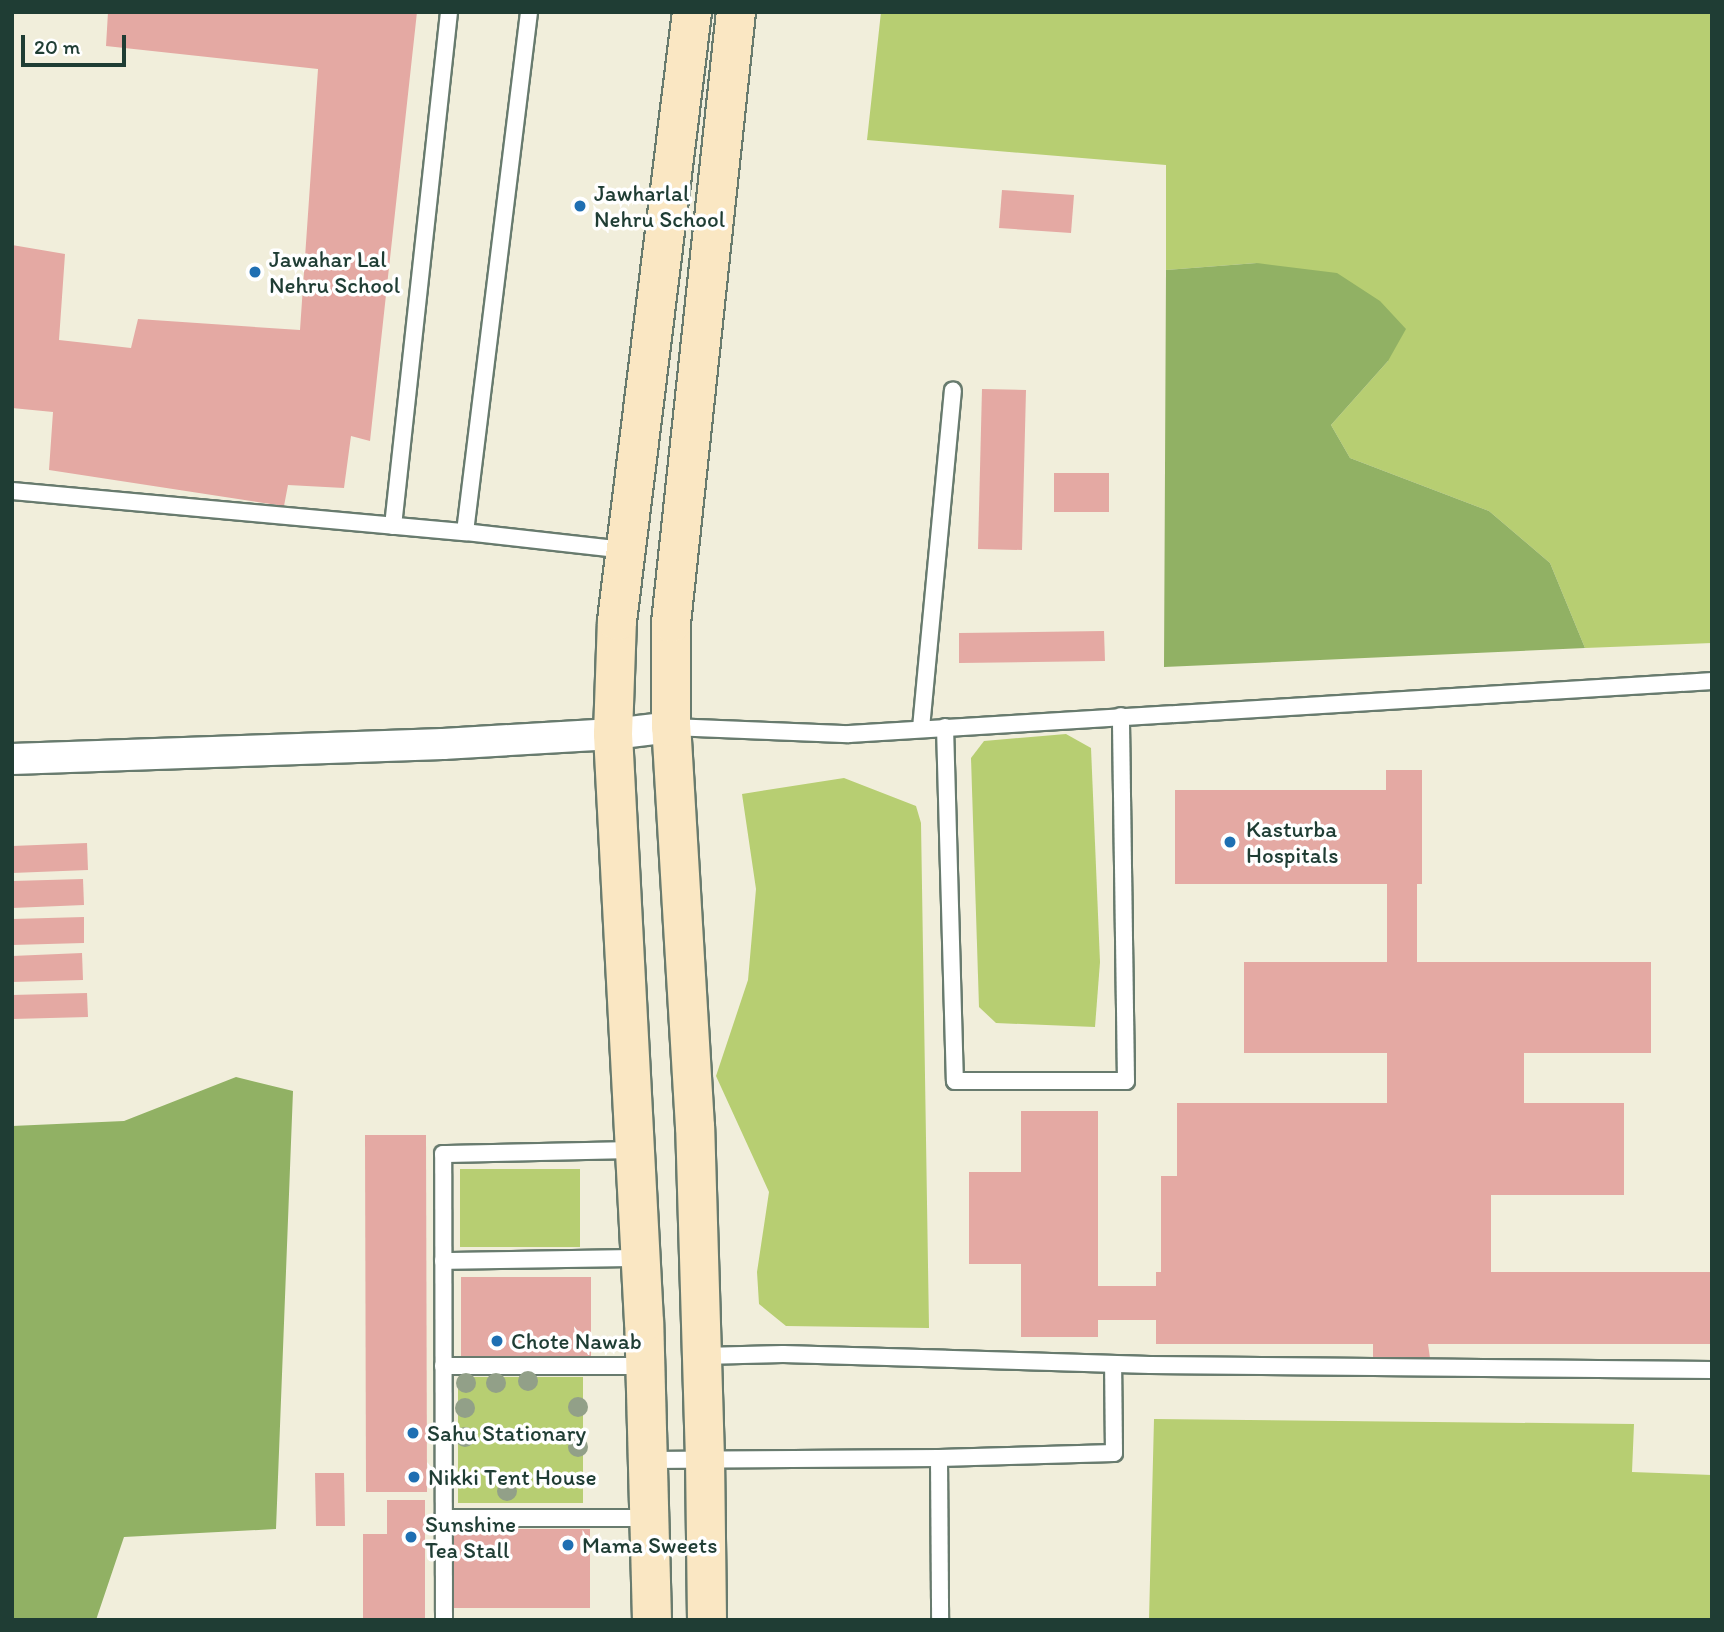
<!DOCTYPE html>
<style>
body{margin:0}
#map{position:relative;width:1724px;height:1632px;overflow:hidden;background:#f1eedb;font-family:Itim,sans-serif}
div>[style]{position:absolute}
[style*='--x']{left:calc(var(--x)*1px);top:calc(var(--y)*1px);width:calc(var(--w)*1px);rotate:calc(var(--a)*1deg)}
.green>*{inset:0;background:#b7ce72}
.forest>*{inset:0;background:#91b164}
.building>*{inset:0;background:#e4a9a3}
.roads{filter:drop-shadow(2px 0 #687b6e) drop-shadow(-2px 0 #687b6e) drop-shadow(0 2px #687b6e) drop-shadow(0 -2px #687b6e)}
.lane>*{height:16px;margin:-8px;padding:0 8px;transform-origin:8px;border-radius:8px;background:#fff}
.street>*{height:30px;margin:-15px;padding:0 15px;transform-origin:15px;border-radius:15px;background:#fff}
.secondary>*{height:38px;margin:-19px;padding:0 19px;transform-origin:19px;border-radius:19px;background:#fae7c3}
.trees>*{width:20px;height:20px;margin:-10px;border-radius:50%;background:#92a088}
.dots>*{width:19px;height:19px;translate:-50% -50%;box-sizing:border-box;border:4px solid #fff;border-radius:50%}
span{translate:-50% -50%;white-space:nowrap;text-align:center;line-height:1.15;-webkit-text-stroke:7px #fff;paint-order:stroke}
.poi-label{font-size:23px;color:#1f3d34}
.left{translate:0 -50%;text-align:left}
.frame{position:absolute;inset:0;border:14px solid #1f3d34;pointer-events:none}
.scale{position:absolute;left:21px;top:35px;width:105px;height:32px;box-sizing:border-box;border:4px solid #1f3d34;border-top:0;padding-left:9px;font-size:21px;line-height:24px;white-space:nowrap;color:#1f3d34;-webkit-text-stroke:5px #fff;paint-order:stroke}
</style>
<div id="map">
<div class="green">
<i style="clip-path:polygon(881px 12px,1712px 12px,1712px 643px,1585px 648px,1550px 563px,1489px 511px,1350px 458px,1331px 425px,1388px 361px,1257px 263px,1166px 270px,1166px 165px,867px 140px)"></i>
<i style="clip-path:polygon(1066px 734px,1091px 748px,1100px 962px,1095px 1027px,996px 1023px,979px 1007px,971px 758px,984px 741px)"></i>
<i style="clip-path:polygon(844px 778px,916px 806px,921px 823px,929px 1328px,786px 1326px,759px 1304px,757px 1272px,769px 1192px,716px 1076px,748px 980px,756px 889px,742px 794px)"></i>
<i style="clip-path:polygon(460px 1169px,580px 1169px,580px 1247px,460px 1247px)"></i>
<i style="clip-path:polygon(458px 1377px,583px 1377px,583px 1503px,458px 1503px)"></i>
<i style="clip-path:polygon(1154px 1419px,1634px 1424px,1632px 1472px,1712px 1475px,1712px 1620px,1149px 1620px)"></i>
</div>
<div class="forest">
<i style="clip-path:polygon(1257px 263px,1337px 273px,1380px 301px,1406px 329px,1388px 361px,1331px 425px,1350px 458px,1489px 511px,1550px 563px,1585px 648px,1164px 667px,1166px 270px)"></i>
<i style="clip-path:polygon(236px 1077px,293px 1091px,276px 1529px,124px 1537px,96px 1620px,12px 1620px,12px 1126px,124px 1121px)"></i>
</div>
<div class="building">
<i style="clip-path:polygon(108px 12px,417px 12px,370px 441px,351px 436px,344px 488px,288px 485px,284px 506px,49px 470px,53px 412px,12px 408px,12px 245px,65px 254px,59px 340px,131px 348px,138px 319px,300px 330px,318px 69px,106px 46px)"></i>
<i style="clip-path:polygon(1002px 190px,1074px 195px,1071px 233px,999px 228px)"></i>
<i style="clip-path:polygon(982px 389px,1026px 390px,1022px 550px,978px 549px)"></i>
<i style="clip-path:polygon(1054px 473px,1109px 473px,1109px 512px,1054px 512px)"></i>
<i style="clip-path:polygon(1104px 631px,1105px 661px,959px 663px,959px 633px)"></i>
<i style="clip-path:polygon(1386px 770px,1422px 770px,1422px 884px,1417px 884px,1417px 962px,1651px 962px,1651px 1053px,1524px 1053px,1524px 1103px,1624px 1103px,1624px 1195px,1491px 1195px,1491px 1272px,1712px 1272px,1712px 1344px,1428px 1344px,1430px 1358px,1373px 1358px,1373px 1344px,1156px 1344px,1156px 1320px,1098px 1320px,1098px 1337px,1021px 1337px,1021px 1264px,969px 1264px,969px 1172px,1021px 1172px,1021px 1111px,1098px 1111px,1098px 1286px,1156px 1286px,1156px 1272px,1161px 1272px,1161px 1176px,1177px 1176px,1177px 1103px,1387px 1103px,1387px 1053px,1244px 1053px,1244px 962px,1387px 962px,1387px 884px,1175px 884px,1175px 790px,1386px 790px)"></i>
<i style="clip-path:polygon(87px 843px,88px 870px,12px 873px,12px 846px)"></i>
<i style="clip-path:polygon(83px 879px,84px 905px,12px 908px,12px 881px)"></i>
<i style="clip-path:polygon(84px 917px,84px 943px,12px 945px,12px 919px)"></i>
<i style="clip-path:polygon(82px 953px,83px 980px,12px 982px,12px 956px)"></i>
<i style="clip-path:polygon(87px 993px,88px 1017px,12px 1019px,12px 995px)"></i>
<i style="clip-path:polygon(365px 1135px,426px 1135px,427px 1492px,366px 1492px)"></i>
<i style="clip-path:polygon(461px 1277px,591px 1277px,591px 1356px,461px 1356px)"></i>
<i style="clip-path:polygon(315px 1473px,344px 1473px,345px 1526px,316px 1526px)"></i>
<i style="clip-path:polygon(387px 1500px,425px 1500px,425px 1620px,363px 1620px,363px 1534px,387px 1534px)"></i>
<i style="clip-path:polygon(453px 1529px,590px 1529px,590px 1608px,453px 1608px)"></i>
</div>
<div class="roads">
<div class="lane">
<i style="--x:12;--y:491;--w:455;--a:5.2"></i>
<i style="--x:465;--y:532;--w:161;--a:6.4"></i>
<i style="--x:393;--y:526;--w:517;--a:-83.78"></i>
<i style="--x:465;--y:532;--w:524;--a:-82.98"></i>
<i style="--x:671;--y:727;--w:178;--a:2.3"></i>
<i style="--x:849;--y:734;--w:865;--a:-3.51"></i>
<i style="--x:945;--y:727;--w:354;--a:88.4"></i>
<i style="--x:955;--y:1081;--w:171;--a:0"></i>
<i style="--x:1126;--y:1081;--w:365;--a:-90.8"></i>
<i style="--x:921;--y:728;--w:339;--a:-84.6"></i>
<i style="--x:443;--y:1261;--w:197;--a:-0.9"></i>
<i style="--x:702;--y:1356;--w:81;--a:-1.4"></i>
<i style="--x:783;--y:1354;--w:367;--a:1.7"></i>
<i style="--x:1150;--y:1365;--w:562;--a:0.51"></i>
<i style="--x:443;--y:1366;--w:202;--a:0"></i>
<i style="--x:939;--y:1458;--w:162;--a:89.6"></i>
<i style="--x:647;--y:1460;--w:292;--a:-0.4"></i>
<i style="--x:939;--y:1458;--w:175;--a:-1.6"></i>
<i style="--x:1114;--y:1453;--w:89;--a:-90.6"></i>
<i style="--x:443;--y:1518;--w:205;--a:0"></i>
<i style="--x:444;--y:1620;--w:466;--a:-90.1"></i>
<i style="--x:443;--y:1154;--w:193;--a:-1.2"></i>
</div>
<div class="street">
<i style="--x:12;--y:759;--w:431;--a:-2"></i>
<i style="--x:443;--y:744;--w:170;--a:-3.4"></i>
<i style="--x:613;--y:734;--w:58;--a:-6.9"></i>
</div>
<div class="secondary">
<i style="--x:652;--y:1620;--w:298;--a:-91.5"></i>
<i style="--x:644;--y:1322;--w:589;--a:-93.02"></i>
<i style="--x:613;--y:734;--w:113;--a:-88"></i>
<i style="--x:617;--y:621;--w:614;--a:-82.98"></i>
<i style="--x:707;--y:1620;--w:161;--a:-90.7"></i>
<i style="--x:705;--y:1459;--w:332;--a:-91.7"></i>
<i style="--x:695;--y:1127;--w:401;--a:-93.4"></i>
<i style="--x:671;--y:727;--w:104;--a:-90"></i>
<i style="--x:671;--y:623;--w:614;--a:-83.93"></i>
</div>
</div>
<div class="trees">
<i style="left:528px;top:1381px"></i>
<i style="left:466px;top:1383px"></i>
<i style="left:496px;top:1383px"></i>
<i style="left:578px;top:1407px"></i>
<i style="left:465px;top:1408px"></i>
<i style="left:465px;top:1437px"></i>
<i style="left:578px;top:1447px"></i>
<i style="left:507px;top:1491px"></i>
</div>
<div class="dots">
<i style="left:580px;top:206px;background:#1f6fb2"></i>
<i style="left:255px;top:272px;background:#1f6fb2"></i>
<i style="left:1230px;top:842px;background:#1f6fb2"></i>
<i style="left:497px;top:1341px;background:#1f6fb2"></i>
<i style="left:413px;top:1433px;background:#1f6fb2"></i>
<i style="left:414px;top:1477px;background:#1f6fb2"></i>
<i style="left:411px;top:1537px;background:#1f6fb2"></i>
<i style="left:568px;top:1545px;background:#1f6fb2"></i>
</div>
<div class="poi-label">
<span class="left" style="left:594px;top:206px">Jawharlal<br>Nehru School</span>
<span class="left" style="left:269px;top:272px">Jawahar Lal<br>Nehru School</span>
<span class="left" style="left:1246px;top:842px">Kasturba<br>Hospitals</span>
<span class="left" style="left:511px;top:1341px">Chote Nawab</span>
<span class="left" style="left:427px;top:1433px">Sahu Stationary</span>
<span class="left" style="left:428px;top:1477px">Nikki Tent House</span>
<span class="left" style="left:425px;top:1537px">Sunshine<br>Tea Stall</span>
<span class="left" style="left:582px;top:1545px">Mama Sweets</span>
</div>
<div class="frame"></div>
<div class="scale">20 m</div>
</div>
